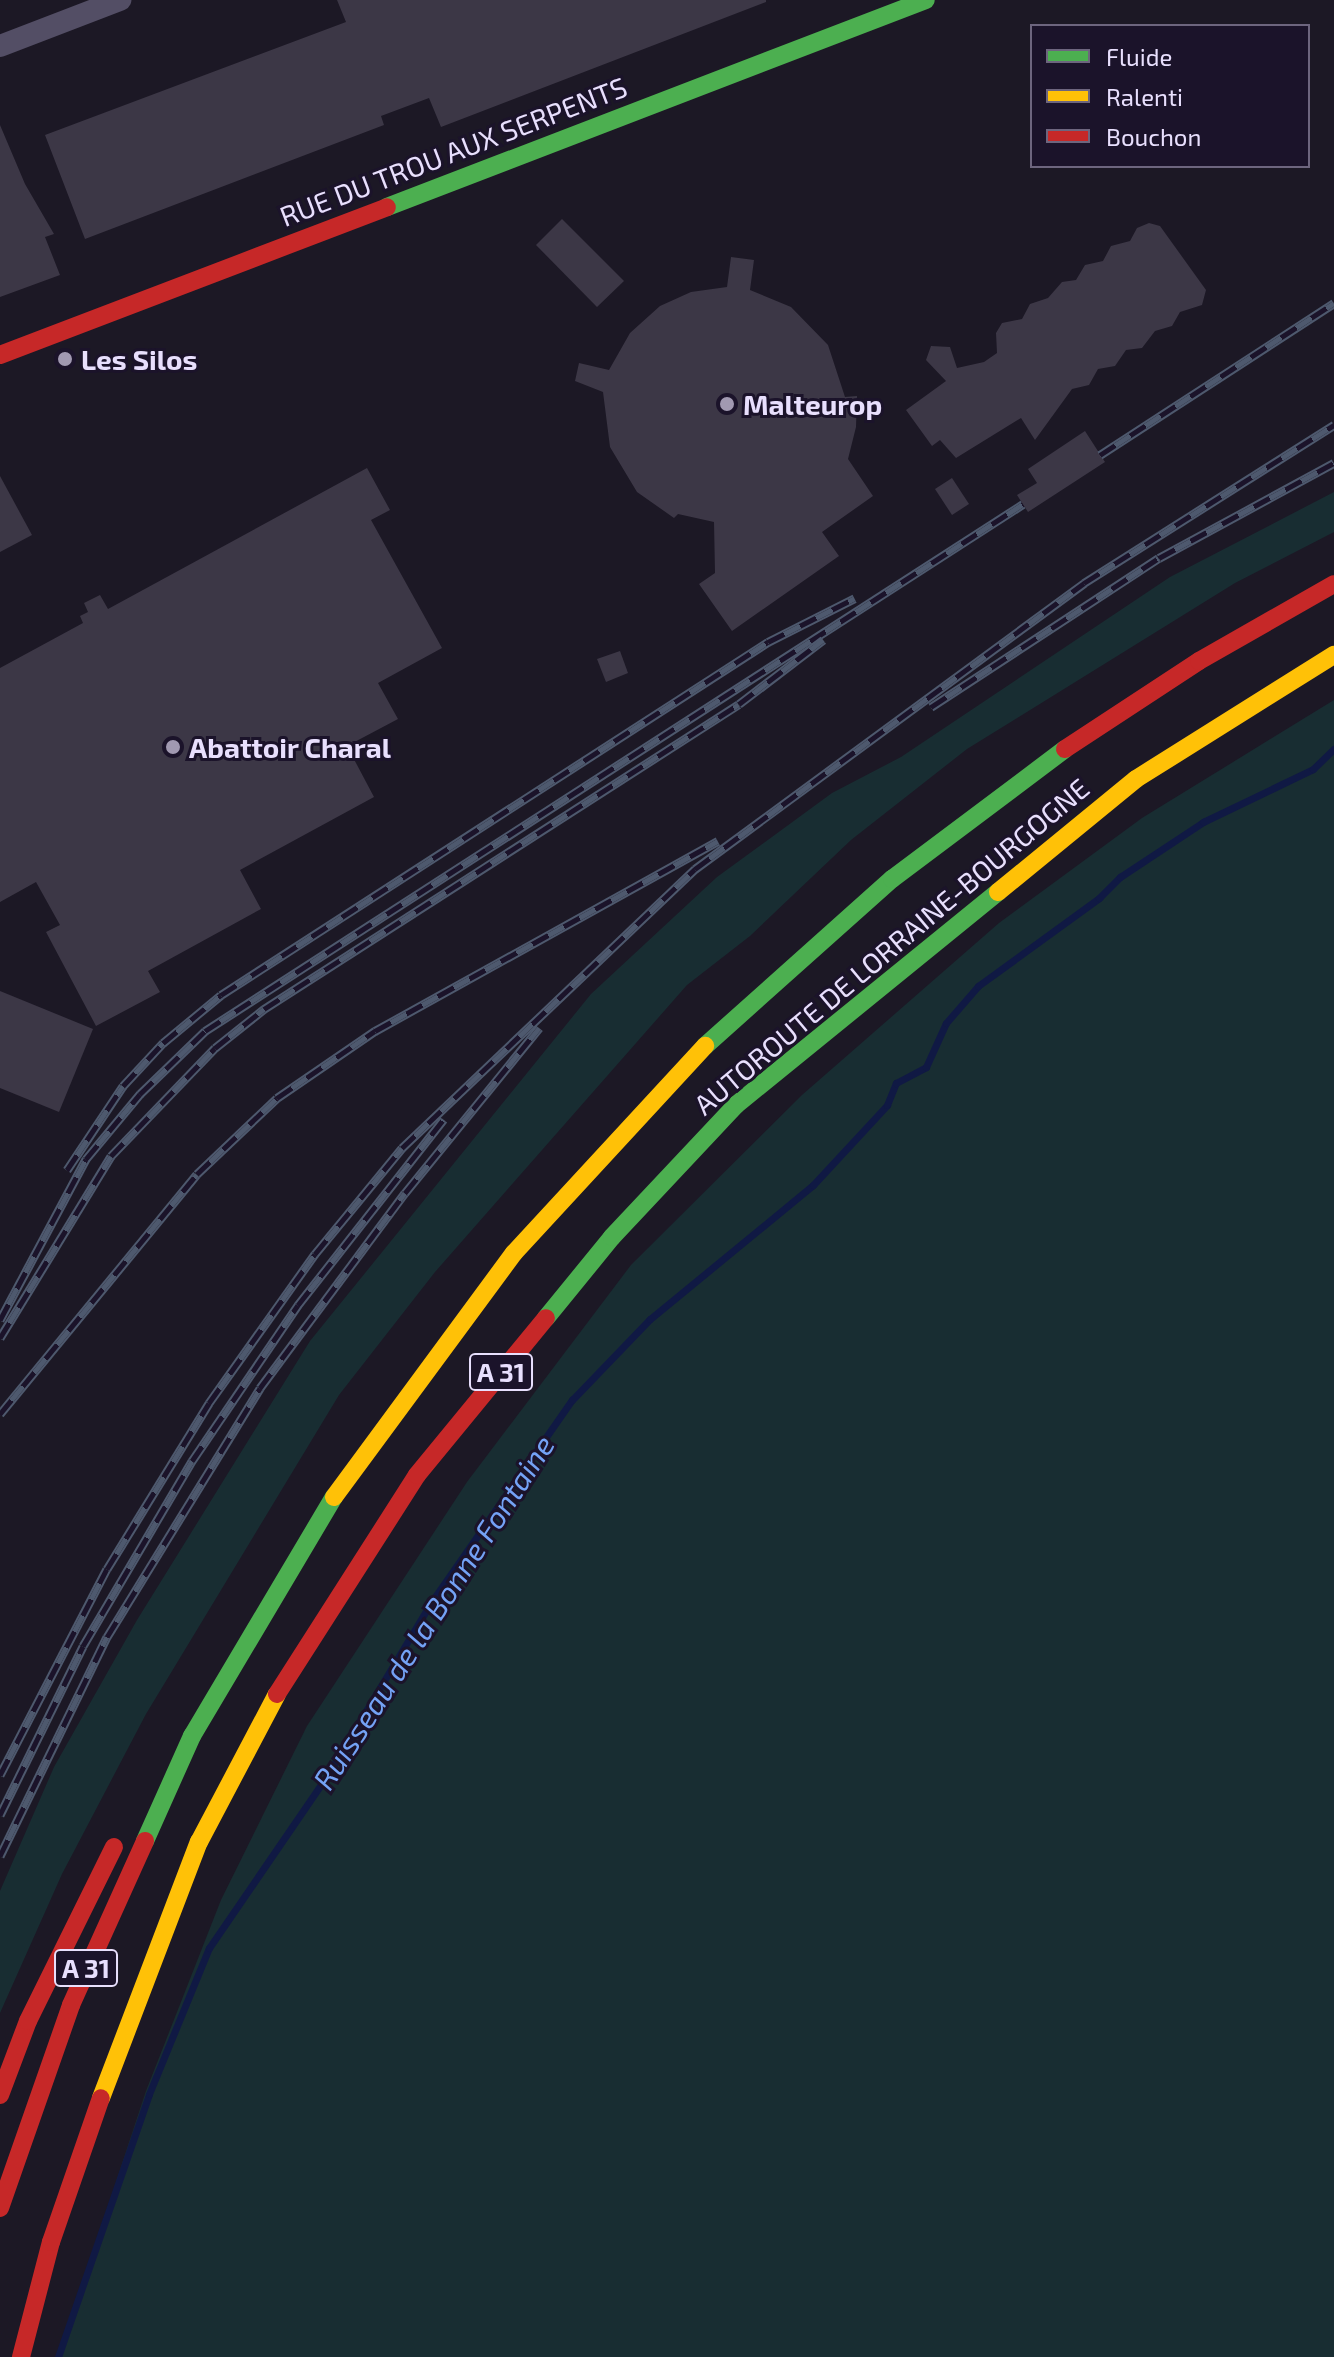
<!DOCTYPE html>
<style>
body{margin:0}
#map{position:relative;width:1334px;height:2357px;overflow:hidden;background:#1c1825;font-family:"Exo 2",sans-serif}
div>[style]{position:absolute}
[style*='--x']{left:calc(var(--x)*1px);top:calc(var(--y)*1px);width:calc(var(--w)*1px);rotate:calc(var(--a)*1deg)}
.green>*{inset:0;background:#182d32}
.stream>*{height:7px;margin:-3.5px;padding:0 3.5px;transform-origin:3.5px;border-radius:3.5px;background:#101944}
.building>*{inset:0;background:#3c3746}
.street>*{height:22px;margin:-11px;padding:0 11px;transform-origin:11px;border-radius:11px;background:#534e65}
.fast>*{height:18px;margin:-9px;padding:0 9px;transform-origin:9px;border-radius:9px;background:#4caf50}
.slow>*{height:18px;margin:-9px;padding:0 9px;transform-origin:9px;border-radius:9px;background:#ffc107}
.jam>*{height:18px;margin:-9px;padding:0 9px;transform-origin:9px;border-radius:9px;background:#c62828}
.rail>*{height:9px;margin-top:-4.5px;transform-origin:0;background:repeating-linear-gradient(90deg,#1b132a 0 18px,#4e596e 0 36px);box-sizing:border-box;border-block:2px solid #4e596e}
.dots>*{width:22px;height:22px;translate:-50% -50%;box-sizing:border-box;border:4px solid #1b132a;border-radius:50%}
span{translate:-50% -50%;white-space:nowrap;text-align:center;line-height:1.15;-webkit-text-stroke:6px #1b132a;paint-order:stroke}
.shield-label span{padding:2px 6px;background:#1b132a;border:2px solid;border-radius:6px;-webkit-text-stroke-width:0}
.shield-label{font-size:26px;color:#e8dffd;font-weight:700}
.street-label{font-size:28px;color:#e8dffd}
.poi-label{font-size:28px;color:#e8dffd;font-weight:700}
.left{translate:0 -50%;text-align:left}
.water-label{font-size:30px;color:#74a2f5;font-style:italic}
.legend{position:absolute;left:1030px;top:24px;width:280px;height:144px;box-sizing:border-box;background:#1b132a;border:2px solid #6d657e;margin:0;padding:10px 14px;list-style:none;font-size:24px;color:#e8dffd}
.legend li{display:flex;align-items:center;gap:16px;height:40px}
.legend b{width:40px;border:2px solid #6d657e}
</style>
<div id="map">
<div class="green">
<i style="clip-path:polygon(1334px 492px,1334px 532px,1235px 583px,967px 749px,851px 840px,750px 936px,687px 985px,435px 1272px,339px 1395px,146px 1714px,62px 1874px,0 2013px,0 1891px,54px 1767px,137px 1620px,310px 1341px,591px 994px,717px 877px,832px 793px,901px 757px,1170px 577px)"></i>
<i style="clip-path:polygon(1334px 700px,1334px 2357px,58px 2357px,146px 2091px,221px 1900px,307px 1726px,467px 1482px,631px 1265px,802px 1095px,999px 923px,1142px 818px)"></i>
</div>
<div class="stream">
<i style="--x:58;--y:2357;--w:278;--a:-70.9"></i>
<i style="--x:149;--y:2094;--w:158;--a:-67.7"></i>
<i style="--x:209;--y:1948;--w:211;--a:-55.6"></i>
<i style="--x:328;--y:1774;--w:198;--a:-59"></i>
<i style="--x:430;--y:1604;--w:249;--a:-55.2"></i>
<i style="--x:572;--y:1400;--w:112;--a:-46.1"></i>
<i style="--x:650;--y:1319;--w:211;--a:-39.4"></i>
<i style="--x:813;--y:1185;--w:109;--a:-47.2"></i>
<i style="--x:887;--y:1105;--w:24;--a:-68"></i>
<i style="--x:896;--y:1083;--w:34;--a:-28"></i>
<i style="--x:926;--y:1067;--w:48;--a:-65.6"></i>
<i style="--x:946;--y:1023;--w:49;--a:-49.1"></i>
<i style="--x:978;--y:986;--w:150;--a:-36"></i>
<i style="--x:1099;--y:898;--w:30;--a:-45"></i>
<i style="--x:1120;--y:877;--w:100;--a:-33.5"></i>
<i style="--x:1203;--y:822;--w:122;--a:-25.7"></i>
<i style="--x:1313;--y:769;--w:29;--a:-44"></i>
</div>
<div class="building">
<i style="clip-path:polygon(337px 0,766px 0,766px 2px,441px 127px,429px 98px,381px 116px,384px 125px,85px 239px,45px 135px,346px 22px)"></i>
<i style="clip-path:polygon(0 125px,25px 184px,54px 234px,45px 237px,60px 275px,0 297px)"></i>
<i style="clip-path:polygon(562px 219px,624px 281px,597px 307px,536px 245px)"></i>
<i style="clip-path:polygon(1149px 223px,1160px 226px,1206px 290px,1202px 305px,1180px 312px,1172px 326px,1155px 331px,1142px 348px,1126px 350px,1115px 366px,1098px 369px,1089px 385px,1072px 389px,1035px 440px,1021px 418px,956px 458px,940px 440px,932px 446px,906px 410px,946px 381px,926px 360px,931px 346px,950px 347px,957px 368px,984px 362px,997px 353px,996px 333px,1002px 323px,1022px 319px,1030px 304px,1048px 298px,1062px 282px,1076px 280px,1085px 265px,1103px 261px,1111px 246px,1130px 241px,1137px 228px)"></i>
<i style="clip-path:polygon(731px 257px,754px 260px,750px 290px,791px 307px,828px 345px,845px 397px,857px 396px,856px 427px,848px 459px,873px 496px,822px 532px,839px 556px,732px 631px,699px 584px,715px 573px,714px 522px,678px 514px,674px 518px,637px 492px,610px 447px,603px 392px,575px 381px,579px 363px,609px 370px,630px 333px,660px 306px,691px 292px,727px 287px)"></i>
<i style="clip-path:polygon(1085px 431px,1105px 462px,1028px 512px,1017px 495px,1037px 483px,1028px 469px)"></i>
<i style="clip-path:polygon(367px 468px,390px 510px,371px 520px,442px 648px,378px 683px,398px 719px,347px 746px,374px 797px,240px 870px,261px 909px,148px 971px,160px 992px,96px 1026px,46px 932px,60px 925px,36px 882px,0 902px,0 668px,83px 623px,80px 616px,88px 612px,84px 603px,100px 595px,108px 609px)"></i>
<i style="clip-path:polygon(0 476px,32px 535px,0 552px)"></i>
<i style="clip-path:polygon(952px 478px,969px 504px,952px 515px,935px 489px)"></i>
<i style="clip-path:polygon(620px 651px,628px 673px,606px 682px,597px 659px)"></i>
<i style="clip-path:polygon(0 991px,93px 1029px,59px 1112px,0 1088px)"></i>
</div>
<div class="street">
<i style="--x:0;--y:46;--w:129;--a:-21"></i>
</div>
<div class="fast">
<i style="--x:387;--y:207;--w:577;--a:-21.01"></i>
<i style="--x:705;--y:1046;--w:251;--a:-41.8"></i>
<i style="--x:892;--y:879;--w:216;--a:-36.9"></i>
<i style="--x:546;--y:1318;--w:104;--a:-50.8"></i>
<i style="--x:612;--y:1237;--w:181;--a:-46.8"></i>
<i style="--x:736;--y:1105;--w:338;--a:-39.1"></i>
<i style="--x:145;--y:1841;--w:115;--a:-65.9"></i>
<i style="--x:192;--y:1736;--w:278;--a:-59.3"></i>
</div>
<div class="slow">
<i style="--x:998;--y:892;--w:178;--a:-39.3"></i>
<i style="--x:1136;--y:779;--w:234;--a:-32.1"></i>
<i style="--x:334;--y:1497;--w:303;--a:-53.6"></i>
<i style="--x:514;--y:1253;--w:282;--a:-47.3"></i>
<i style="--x:101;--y:2098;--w:274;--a:-69.1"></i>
<i style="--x:199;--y:1842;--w:167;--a:-62.2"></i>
</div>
<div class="jam">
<i style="--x:0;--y:355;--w:414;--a:-20.9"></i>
<i style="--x:1065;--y:749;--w:160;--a:-33.3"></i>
<i style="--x:1199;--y:661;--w:155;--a:-29.7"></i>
<i style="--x:277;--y:1694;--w:260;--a:-57.4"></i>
<i style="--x:417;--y:1475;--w:203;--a:-50.6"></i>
<i style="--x:0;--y:2095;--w:79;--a:-69.3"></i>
<i style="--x:28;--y:2021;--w:194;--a:-63.7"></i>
<i style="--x:0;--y:2208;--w:215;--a:-70.7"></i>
<i style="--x:71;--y:2005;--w:180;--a:-65.7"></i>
<i style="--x:21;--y:2357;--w:119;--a:-75.4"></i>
<i style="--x:51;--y:2242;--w:152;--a:-70.9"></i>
</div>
<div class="rail">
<i style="--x:1100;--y:455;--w:279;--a:-33"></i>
<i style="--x:931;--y:707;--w:272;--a:-33.2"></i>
<i style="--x:1159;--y:558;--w:199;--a:-28.5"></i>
<i style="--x:67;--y:1170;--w:101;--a:-56.3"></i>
<i style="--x:123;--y:1086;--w:59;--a:-47.1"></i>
<i style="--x:163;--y:1043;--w:75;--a:-39.6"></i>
<i style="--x:221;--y:995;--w:651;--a:-32.84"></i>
<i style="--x:768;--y:642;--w:97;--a:-26.8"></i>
<i style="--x:0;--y:1320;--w:183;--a:-61.9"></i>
<i style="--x:86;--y:1159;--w:85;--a:-50.3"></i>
<i style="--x:140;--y:1094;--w:91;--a:-44.1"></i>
<i style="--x:205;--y:1031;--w:973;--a:-32.79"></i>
<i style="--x:0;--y:1338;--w:213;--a:-58.6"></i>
<i style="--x:111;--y:1156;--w:150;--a:-46.1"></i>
<i style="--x:215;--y:1048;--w:63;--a:-38.5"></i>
<i style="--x:264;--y:1009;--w:564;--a:-32.7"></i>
<i style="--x:739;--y:704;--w:106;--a:-37.3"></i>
<i style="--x:0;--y:1414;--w:310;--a:-50.6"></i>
<i style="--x:197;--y:1174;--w:110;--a:-43.5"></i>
<i style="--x:277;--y:1098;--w:119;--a:-34.4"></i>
<i style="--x:375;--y:1031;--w:392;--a:-29"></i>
<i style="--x:0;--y:1775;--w:232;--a:-62.6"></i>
<i style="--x:107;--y:1569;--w:195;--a:-58.4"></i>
<i style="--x:209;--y:1403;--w:183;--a:-54.6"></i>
<i style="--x:315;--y:1254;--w:137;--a:-50.6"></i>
<i style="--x:402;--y:1148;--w:405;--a:-43.6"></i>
<i style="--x:695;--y:869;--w:483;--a:-36.3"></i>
<i style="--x:1084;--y:583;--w:296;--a:-32.3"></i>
<i style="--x:0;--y:1815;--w:188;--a:-63.8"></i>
<i style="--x:83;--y:1646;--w:215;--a:-59.5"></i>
<i style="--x:192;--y:1461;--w:189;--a:-55.8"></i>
<i style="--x:298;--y:1305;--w:236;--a:-51.9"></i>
<i style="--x:0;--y:1856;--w:244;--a:-64"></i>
<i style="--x:107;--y:1637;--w:292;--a:-58.4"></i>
<i style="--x:260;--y:1388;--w:243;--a:-53.4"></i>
<i style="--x:405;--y:1193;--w:213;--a:-50.9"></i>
</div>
<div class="dots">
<i style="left:65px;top:359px;background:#a199b1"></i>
<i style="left:727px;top:404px;background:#a199b1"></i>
<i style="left:173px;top:747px;background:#a199b1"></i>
</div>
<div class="shield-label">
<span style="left:501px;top:1372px">A 31</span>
<span style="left:86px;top:1968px">A 31</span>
</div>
<div class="street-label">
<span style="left:453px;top:151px;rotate:-21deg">RUE DU TROU AUX SERPENTS</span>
<span style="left:891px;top:946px;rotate:-40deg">AUTOROUTE DE LORRAINE-BOURGOGNE</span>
</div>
<div class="poi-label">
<span class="left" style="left:81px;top:359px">Les Silos</span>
<span class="left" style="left:743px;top:404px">Malteurop</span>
<span class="left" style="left:189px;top:747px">Abattoir Charal</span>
</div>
<div class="water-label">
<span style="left:433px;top:1612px;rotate:-57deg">Ruisseau de la Bonne Fontaine</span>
</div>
<ul class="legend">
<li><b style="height:10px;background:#4caf50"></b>Fluide</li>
<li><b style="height:10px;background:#ffc107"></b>Ralenti</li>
<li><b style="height:10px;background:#c62828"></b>Bouchon</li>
</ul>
</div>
